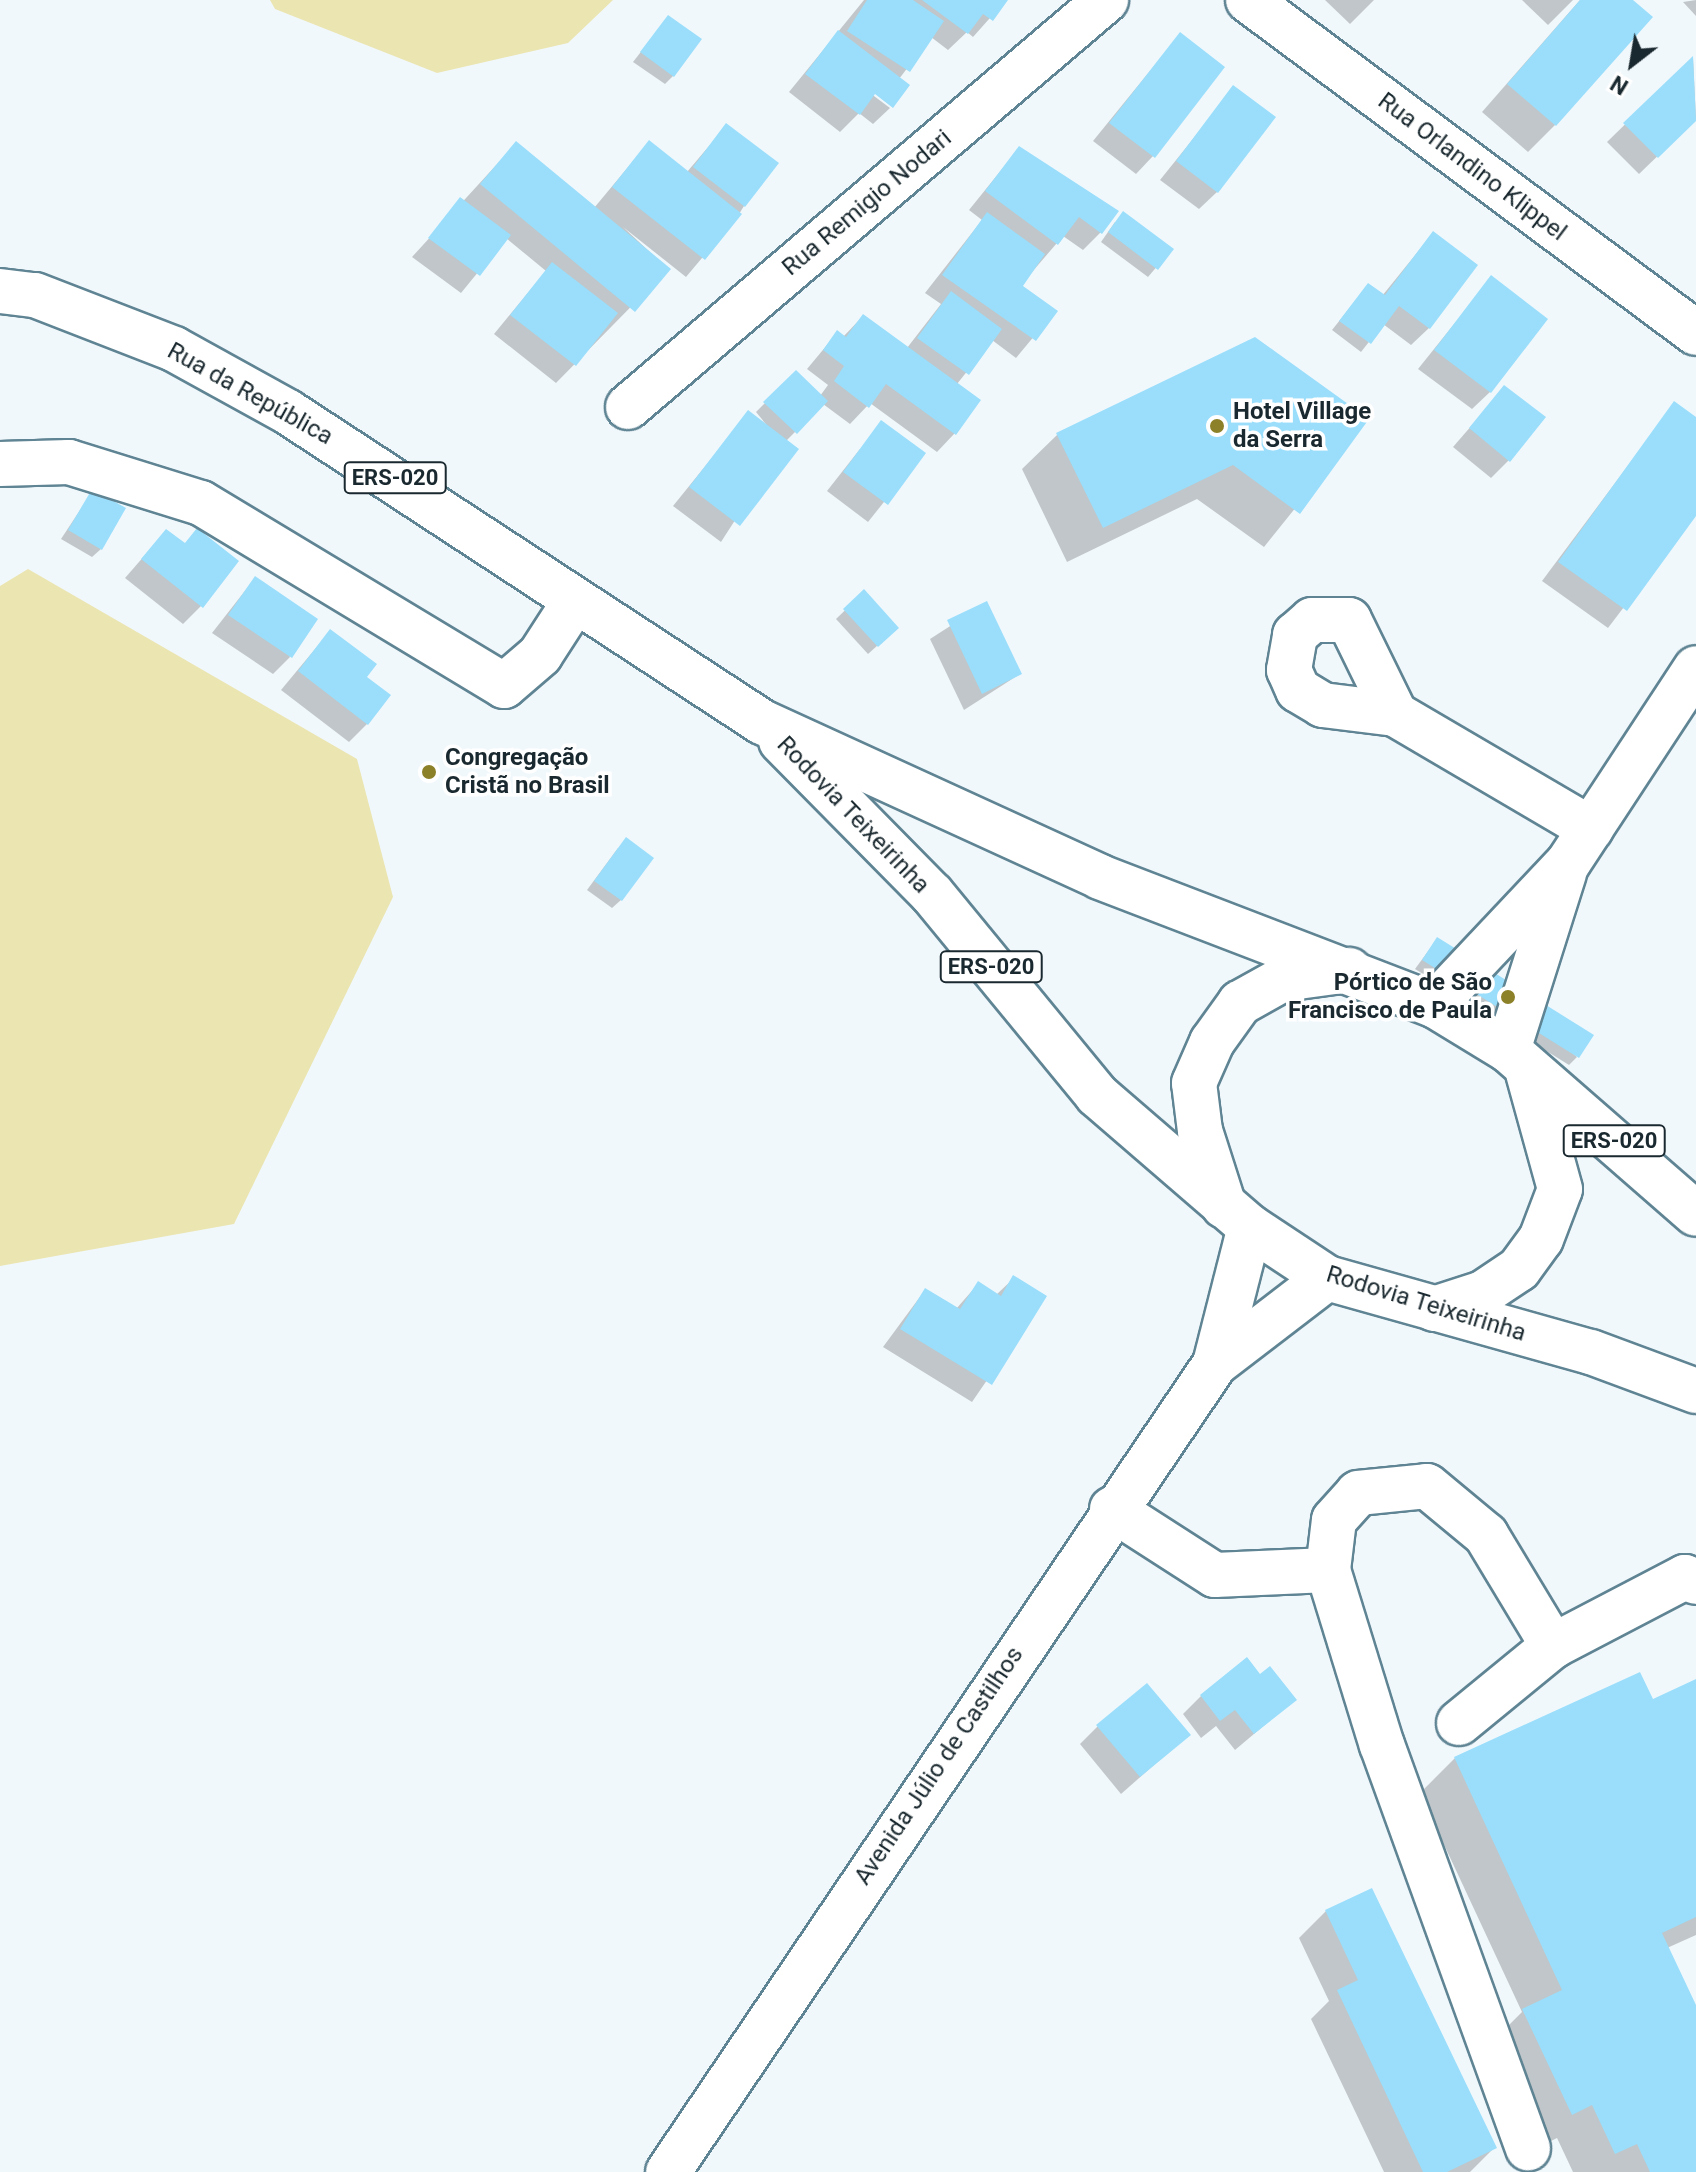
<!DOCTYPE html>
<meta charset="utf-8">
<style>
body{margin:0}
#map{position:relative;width:1696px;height:2172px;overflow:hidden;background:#f1f8fc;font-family:Roboto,sans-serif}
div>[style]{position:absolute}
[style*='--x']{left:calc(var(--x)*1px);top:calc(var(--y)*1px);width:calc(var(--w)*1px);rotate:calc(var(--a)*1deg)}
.green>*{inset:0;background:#ebe5b1}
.shadow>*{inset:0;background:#0003}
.building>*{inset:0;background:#9adefb}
.roads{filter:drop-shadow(2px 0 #5f8493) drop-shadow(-2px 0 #5f8493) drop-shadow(0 2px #5f8493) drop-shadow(0 -2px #5f8493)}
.minor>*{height:44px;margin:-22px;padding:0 22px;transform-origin:22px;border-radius:22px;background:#fff}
.major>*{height:44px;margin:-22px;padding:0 22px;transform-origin:22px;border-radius:22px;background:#fff}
.dots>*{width:22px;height:22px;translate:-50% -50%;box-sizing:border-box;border:4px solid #fff;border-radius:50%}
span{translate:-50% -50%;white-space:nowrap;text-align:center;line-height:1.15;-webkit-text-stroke:7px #fff;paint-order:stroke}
.shield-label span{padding:2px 6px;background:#fff;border:2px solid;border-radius:6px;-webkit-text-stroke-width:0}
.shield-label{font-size:22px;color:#1a292f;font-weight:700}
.street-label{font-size:24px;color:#1a292f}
.poi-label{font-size:24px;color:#1a292f;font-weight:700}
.left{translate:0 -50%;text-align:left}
.right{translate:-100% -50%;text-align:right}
.north{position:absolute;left:1592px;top:24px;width:80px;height:80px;-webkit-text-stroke:6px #fff;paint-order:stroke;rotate:211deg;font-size:22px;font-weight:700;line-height:32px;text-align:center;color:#1a292f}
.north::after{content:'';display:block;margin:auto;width:28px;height:36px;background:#1a292f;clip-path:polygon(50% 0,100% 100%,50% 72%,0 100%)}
</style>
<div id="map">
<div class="green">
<i style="clip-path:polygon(270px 0,613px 0,568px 43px,437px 73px,275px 9px)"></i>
<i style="clip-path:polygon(28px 569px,357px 759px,393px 897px,234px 1224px,0 1266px,0 586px)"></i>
</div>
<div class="shadow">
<i style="clip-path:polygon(864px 0,1006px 0,973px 37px,967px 32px,948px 50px,931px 37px,899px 79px,866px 90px,890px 108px,873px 124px,859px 113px,840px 132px,789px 92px)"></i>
<i style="clip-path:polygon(1325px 0,1374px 0,1350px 24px)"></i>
<i style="clip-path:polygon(1522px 0,1573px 0,1548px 25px)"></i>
<i style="clip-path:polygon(1580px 0,1630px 0,1555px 125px,1528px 152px,1482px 112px)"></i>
<i style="clip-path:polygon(1696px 0,1696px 16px,1683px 2px)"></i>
<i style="clip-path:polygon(668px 17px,673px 76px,665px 84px,633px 62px)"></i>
<i style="clip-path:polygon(1180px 34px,1153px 156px,1136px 174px,1093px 141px)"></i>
<i style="clip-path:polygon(1693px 58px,1696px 119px,1639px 174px,1607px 142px)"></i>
<i style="clip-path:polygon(1234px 88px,1217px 192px,1199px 209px,1160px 180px)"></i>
<i style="clip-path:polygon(726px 126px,744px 206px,739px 214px,686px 277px,623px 227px,668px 269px,556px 383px,494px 334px,546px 271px,506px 238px,461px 293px,412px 257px,499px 162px,594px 208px,649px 142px,687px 172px)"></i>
<i style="clip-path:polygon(1019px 148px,1101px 232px,1083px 250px,1063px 236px,1020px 286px,1055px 311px,1016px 358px,992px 340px,957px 384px,979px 401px,954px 434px,937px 452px,870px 403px,850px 424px,823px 404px,786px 441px,721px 542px,673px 506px,749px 412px,769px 428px,756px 412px,796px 372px,820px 396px,828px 385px,807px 369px,837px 333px,843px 337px,863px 316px,907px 348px,941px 304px,925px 293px,982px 220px,969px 210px)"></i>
<i style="clip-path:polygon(1115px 222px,1171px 250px,1148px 277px,1101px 242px)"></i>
<i style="clip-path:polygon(1433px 233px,1429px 328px,1411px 345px,1383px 324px,1361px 352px,1332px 330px,1368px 285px,1382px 296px)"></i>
<i style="clip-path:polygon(1491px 278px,1490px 392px,1472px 409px,1418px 369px)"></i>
<i style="clip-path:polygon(1505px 387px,1509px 460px,1491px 478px,1453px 447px)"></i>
<i style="clip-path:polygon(1674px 404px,1696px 420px,1696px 512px,1608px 628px,1542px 581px)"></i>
<i style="clip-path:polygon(1366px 420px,1264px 547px,1197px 499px,1067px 562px,1022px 469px,1057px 435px)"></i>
<i style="clip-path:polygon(860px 449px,923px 453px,868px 522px,827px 491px)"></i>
<i style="clip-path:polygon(92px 492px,101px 549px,92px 557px,61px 539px)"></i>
<i style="clip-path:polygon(166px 531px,201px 606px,183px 624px,125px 578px)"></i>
<i style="clip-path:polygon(255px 578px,290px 657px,273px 674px,212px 633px)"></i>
<i style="clip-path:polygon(864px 592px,897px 628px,868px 654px,836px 619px)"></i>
<i style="clip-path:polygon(986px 603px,1020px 674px,964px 710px,930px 639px)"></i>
<i style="clip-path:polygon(330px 631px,364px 677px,367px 724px,349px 742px,281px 690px)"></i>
<i style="clip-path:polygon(618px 848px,621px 900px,612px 908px,587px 890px)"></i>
<i style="clip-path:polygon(1437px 939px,1577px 1057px,1569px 1065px,1415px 969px)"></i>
<i style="clip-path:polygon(1014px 1278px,1044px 1297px,972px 1402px,883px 1347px,925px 1290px,956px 1309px,978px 1284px,996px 1295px)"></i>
<i style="clip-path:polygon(1260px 1676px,1294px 1700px,1235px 1750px,1216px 1726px,1201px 1738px,1183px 1714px,1201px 1696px)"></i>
<i style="clip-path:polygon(1696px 1681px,1696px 1935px,1667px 1948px,1696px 2010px,1696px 2172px,1573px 2172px,1557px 2138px,1537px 2148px,1489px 2045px,1522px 2012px,1420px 1793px,1455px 1758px,1652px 1701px)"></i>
<i style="clip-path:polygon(1098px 1726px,1188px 1735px,1121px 1794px,1080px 1744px)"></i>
<i style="clip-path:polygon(1326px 1911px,1494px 2148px,1470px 2172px,1384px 2172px,1311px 2019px,1329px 2001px,1299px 1938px)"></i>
</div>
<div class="building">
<i style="clip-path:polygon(867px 0,913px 0,944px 21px,910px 72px,847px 31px)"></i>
<i style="clip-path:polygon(922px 0,1008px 0,993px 21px,983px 14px,968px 34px)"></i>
<i style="clip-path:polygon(1580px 0,1633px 0,1653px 17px,1556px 126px,1507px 84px)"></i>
<i style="clip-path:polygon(668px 15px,702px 39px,674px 77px,640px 52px)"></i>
<i style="clip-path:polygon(838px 30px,910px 85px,893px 108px,875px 94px,860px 115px,805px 74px)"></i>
<i style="clip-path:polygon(1180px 32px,1225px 67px,1155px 158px,1109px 123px)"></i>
<i style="clip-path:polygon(1693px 56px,1696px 121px,1658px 158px,1623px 123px)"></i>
<i style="clip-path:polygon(1233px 85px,1276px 117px,1218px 193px,1176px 161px)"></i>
<i style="clip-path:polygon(726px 123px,779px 163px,745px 207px,693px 167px)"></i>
<i style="clip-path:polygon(649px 140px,742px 214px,705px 260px,612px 187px)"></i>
<i style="clip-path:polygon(516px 141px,671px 269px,635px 312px,480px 184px)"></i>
<i style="clip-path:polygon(1019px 146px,1119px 211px,1102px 234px,1079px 217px,1058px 245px,985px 191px)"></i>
<i style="clip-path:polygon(460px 197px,511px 235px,480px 276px,428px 238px)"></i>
<i style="clip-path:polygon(1123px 211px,1174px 249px,1158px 270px,1108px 232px)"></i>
<i style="clip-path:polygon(987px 212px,1045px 254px,1023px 286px,1058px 311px,1036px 341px,942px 275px)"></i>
<i style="clip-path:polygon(1433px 231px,1478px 265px,1430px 329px,1399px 306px,1371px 344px,1339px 321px,1368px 283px,1385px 295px)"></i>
<i style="clip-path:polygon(552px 262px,618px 313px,576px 366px,510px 315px)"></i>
<i style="clip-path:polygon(1491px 275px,1548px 319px,1491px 393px,1434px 350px)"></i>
<i style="clip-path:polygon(951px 291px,1002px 329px,969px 375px,917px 338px)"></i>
<i style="clip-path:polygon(863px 314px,981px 400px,956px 435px,886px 384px,869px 408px,834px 381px,844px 366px,823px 350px,837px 330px,846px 337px)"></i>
<i style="clip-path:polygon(1255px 337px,1369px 419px,1300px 514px,1233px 465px,1103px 528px,1056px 433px)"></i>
<i style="clip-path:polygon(796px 370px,828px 401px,797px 434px,763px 402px)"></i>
<i style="clip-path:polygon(1504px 385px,1546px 417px,1510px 462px,1469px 428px)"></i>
<i style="clip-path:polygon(1674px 401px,1696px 417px,1696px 516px,1627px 611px,1558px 562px)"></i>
<i style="clip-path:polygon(748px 410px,799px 449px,740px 526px,689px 487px)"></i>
<i style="clip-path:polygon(881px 420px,926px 453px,888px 505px,843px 472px)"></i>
<i style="clip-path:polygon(92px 489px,126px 508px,102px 550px,68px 530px)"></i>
<i style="clip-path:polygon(197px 528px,239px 561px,203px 608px,141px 559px,166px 529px,185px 543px)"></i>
<i style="clip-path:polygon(255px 576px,318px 619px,292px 658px,228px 615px)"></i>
<i style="clip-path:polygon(864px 589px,899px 628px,878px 647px,843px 609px)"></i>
<i style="clip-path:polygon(987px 601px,1022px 674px,982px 694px,947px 620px)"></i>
<i style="clip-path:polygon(330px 629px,377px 664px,367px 677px,391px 695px,368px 725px,298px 671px)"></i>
<i style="clip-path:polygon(626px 837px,654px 858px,622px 901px,594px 881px)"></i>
<i style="clip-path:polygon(1437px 937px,1594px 1035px,1579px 1058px,1422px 960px)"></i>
<i style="clip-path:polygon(1013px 1275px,1047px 1296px,992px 1385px,900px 1329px,925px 1288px,960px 1309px,978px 1281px,1001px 1296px)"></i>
<i style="clip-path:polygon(1247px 1657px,1260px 1674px,1270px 1666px,1297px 1700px,1254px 1734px,1235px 1710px,1220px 1721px,1200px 1695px)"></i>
<i style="clip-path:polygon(1640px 1672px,1653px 1699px,1696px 1679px,1696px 1917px,1662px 1933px,1696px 2005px,1696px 2172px,1650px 2172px,1637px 2144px,1615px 2154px,1592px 2105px,1572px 2115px,1522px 2009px,1562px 1990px,1454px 1757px)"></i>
<i style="clip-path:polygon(1147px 1683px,1191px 1735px,1140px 1777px,1096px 1725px)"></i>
<i style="clip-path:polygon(1372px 1888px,1497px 2148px,1447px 2172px,1423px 2172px,1337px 1990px,1358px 1980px,1325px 1910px)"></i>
</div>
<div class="roads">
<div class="minor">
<i style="--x:1248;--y:0;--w:558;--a:36.62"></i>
<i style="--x:628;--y:407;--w:628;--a:-40.41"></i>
<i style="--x:0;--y:464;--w:69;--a:-1.7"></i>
<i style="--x:69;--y:462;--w:138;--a:17.3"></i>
<i style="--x:201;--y:503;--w:354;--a:31.1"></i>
<i style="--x:504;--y:686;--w:48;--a:-40.7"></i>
<i style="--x:540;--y:655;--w:64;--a:-57.1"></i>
<i style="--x:1395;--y:714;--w:73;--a:-172.9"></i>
<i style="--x:1323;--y:705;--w:29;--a:-149"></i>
<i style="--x:1298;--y:690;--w:22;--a:-114"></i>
<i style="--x:1289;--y:670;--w:36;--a:-80"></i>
<i style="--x:1295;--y:635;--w:23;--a:-41"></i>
<i style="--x:1312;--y:620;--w:37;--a:0"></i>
<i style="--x:1349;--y:620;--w:105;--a:63.9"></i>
<i style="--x:1395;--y:714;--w:227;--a:30.4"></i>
<i style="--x:1215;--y:1364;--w:141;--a:-75.7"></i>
<i style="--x:1112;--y:1509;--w:122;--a:32.7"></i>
<i style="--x:1215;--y:1575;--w:113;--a:-2.5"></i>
<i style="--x:1328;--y:1570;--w:50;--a:-83.2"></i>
<i style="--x:1334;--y:1520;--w:36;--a:-48"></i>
<i style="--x:1358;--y:1493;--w:69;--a:-5.8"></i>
<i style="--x:1427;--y:1486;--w:77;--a:39.7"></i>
<i style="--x:1486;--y:1535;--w:130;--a:58.9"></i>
<i style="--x:1328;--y:1570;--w:183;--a:72.9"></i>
<i style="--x:1382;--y:1745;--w:429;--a:70.1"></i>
<i style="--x:1459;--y:1723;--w:122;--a:-39.3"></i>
<i style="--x:1553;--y:1646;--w:149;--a:-27.6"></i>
<i style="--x:1685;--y:1577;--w:12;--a:24"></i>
<i style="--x:668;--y:2172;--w:976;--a:-55.9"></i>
<i style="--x:1215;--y:1364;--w:141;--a:-37.5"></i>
</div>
<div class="major">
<i style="--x:0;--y:291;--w:35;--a:7"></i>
<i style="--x:35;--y:295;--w:149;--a:21.2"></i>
<i style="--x:174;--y:349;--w:130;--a:28.9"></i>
<i style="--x:288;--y:412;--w:566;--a:33.19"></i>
<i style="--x:762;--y:722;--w:372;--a:24.6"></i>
<i style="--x:1100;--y:877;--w:358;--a:21"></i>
<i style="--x:1434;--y:1005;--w:87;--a:31.3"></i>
<i style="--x:1508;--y:1050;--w:249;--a:41.1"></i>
<i style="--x:781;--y:741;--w:215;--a:45.4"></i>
<i style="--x:932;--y:894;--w:260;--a:50.6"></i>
<i style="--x:1097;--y:1095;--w:202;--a:40.8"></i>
<i style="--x:1250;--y:1227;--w:92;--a:33.5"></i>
<i style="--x:1327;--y:1278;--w:274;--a:15.7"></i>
<i style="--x:1591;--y:1352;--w:112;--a:20.4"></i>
<i style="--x:1434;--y:1005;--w:195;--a:-46.7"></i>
<i style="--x:1568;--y:863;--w:233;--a:-56.7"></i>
<i style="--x:1508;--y:1050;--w:186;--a:-72.4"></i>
<i style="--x:1224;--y:1206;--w:79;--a:-107.7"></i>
<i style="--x:1200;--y:1131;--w:48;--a:-97.1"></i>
<i style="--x:1194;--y:1083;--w:45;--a:-66.3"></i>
<i style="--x:1212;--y:1042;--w:48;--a:-54.3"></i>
<i style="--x:1240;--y:1003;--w:49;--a:-29.2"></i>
<i style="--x:1283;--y:979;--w:67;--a:-7.8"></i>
<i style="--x:1434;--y:1309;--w:52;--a:-18.1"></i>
<i style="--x:1483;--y:1293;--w:43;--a:-33.7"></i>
<i style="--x:1519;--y:1269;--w:37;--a:-54"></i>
<i style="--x:1541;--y:1239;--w:53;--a:-69.2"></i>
<i style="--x:1560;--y:1189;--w:120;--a:-105.4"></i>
</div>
</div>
<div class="dots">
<i style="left:1217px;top:426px;background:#8c8128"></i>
<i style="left:429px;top:772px;background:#8c8128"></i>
<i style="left:1508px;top:997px;background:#8c8128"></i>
</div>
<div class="shield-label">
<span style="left:395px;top:478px">ERS-020</span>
<span style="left:991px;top:967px">ERS-020</span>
<span style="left:1614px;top:1141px">ERS-020</span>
</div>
<div class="street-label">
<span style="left:1472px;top:167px;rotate:37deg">Rua Orlandino Klippel</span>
<span style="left:867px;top:203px;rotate:-40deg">Rua Remigio Nodari</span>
<span style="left:250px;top:394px;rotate:29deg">Rua da República</span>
<span style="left:853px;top:815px;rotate:46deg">Rodovia Teixeirinha</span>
<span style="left:1426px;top:1304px;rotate:17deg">Rodovia Teixeirinha</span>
<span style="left:939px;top:1766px;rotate:-56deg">Avenida Júlio de Castilhos</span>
</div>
<div class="poi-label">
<span class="left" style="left:1233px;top:426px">Hotel Village<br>da Serra</span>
<span class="left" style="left:445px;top:772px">Congregação<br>Cristã no Brasil</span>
<span class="right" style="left:1492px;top:997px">Pórtico de São<br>Francisco de Paula</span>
</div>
<div class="north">N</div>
</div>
